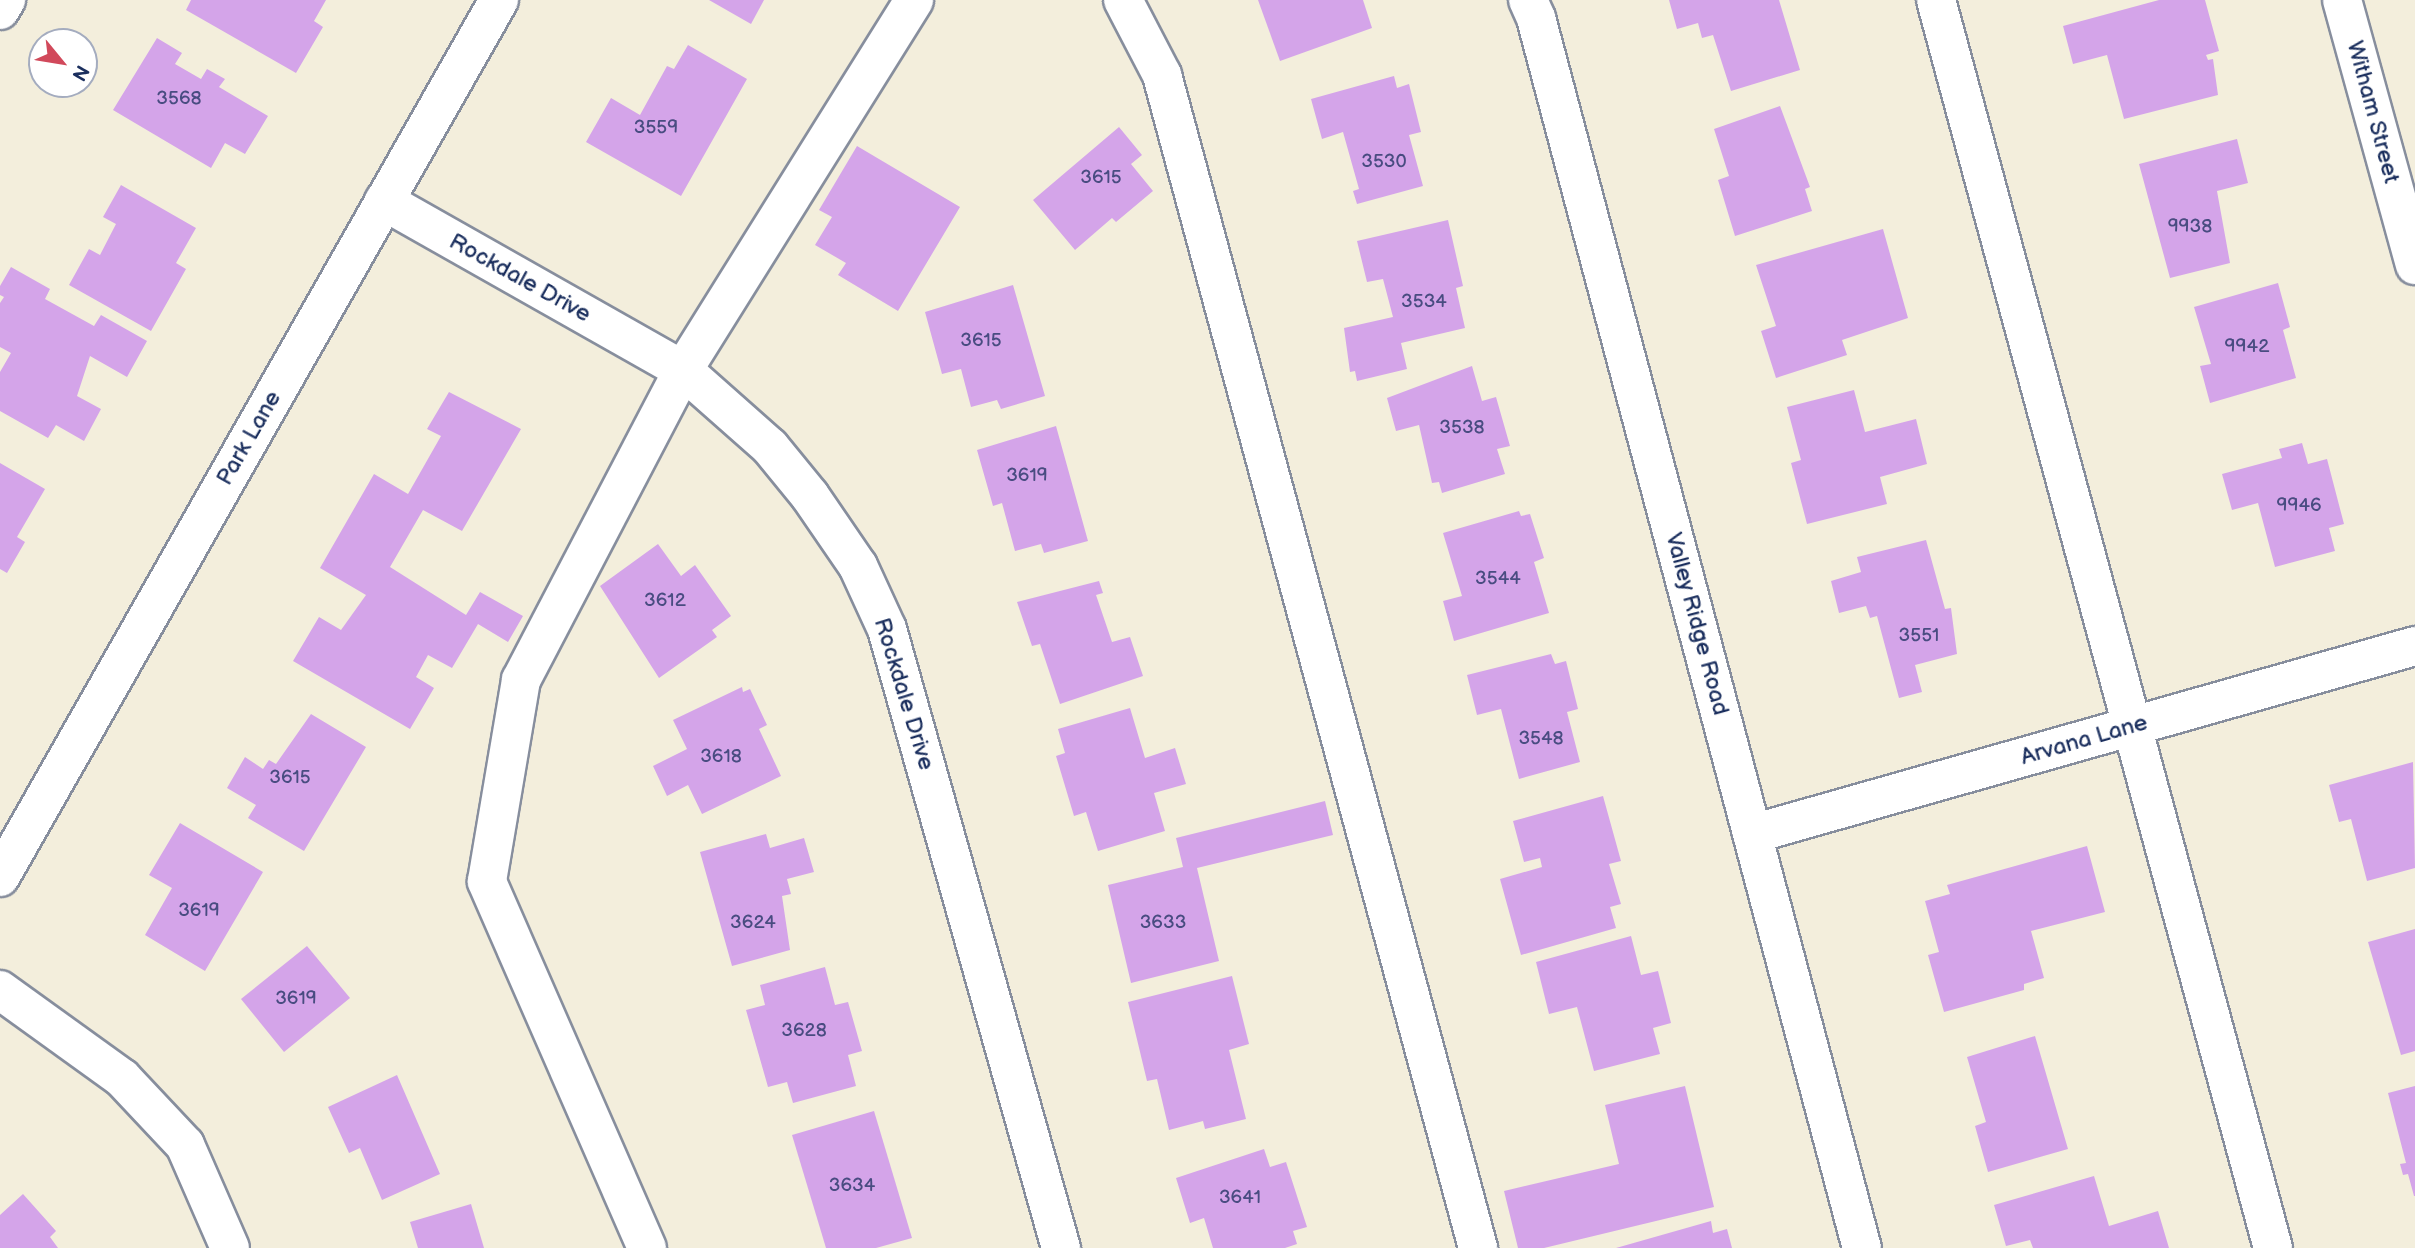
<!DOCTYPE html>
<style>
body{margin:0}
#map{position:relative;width:2415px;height:1248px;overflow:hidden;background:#f3eedc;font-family:"Balsamiq Sans",sans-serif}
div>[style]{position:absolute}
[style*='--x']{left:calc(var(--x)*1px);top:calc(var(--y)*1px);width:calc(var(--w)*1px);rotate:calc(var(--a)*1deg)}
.building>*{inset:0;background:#d4a4e9}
.roads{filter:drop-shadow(2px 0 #878e9d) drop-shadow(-2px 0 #878e9d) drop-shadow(0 2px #878e9d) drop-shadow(0 -2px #878e9d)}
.minor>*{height:38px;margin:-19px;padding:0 19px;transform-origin:19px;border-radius:19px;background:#fff}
span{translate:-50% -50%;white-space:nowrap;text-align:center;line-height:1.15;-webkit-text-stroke:6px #fff;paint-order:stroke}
.number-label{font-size:19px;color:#494c81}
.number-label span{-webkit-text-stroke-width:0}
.street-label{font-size:23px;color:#1b2f5e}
.north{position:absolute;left:28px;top:28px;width:70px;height:70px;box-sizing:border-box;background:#fff;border:2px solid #a4acbf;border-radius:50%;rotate:120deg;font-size:19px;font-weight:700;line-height:28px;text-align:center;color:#1b2f5e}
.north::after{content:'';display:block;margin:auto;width:24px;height:32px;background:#d1495b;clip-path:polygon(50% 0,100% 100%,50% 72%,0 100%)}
</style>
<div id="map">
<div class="building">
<i style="clip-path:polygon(191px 0,326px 0,314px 21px,323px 27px,296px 73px,186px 10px)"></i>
<i style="clip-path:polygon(709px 0,764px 0,751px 24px)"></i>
<i style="clip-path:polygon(1258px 0,1363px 0,1372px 28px,1280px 61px)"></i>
<i style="clip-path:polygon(1669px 0,1779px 0,1800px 70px,1731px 91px,1713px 35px,1702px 38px,1698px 23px,1677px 29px)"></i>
<i style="clip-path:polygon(2159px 0,2205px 0,2219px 51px,2206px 55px,2208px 60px,2213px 59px,2218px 95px,2124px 119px,2107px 55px,2073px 64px,2063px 26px)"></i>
<i style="clip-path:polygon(157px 38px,182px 53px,175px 64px,201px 79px,207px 69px,225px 79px,219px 87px,268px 116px,245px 154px,225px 143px,211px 168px,113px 110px)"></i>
<i style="clip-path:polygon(688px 45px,747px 79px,681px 196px,586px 142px,611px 98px,640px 115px,667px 66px,674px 69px)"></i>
<i style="clip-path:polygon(1394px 76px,1397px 88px,1409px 84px,1421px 132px,1409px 135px,1423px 186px,1357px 204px,1353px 191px,1359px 189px,1343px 132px,1322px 139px,1311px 99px)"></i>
<i style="clip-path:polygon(1780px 106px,1810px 187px,1805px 189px,1812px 211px,1735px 236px,1718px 180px,1729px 176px,1714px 129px)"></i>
<i style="clip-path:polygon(1119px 127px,1142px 155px,1131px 164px,1153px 191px,1116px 222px,1112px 218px,1075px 250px,1033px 200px)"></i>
<i style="clip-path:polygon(2237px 139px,2248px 183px,2217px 191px,2230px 263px,2170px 278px,2139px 164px)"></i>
<i style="clip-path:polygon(857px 146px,960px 207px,898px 311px,838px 275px,846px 263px,815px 245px,832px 217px,819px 210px)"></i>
<i style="clip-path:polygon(121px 185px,196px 228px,176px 263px,186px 269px,151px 331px,69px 285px,89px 249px,100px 255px,116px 224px,103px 217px)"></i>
<i style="clip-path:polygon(1448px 220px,1463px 286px,1456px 288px,1465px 328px,1401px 343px,1407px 369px,1357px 381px,1355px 371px,1350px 372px,1344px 328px,1393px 317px,1383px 279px,1367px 282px,1357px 241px)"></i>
<i style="clip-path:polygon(1883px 229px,1908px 318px,1842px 340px,1847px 355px,1776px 378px,1761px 331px,1776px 326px,1756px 265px)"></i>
<i style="clip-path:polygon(11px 267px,50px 289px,45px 299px,94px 326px,101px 315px,147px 341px,127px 377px,90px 356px,77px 396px,101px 409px,84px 441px,56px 425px,48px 438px,0 411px,0 372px,11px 353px,0 347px,0 303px,4px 297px,0 295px,0 286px)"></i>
<i style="clip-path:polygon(2278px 283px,2290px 327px,2283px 330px,2296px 378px,2210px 403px,2200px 366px,2211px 364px,2194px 307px)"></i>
<i style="clip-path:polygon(1013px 285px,1045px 396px,1001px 409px,997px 400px,971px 407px,961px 369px,942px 374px,925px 312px)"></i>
<i style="clip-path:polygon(1472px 366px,1482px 401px,1496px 397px,1510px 446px,1497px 449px,1505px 474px,1442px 493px,1439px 482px,1432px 483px,1419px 425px,1396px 431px,1387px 398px)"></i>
<i style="clip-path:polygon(1854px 390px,1865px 432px,1916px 419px,1927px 464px,1880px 477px,1887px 504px,1807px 524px,1791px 463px,1801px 460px,1787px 407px)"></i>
<i style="clip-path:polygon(449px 392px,521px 429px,462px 531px,423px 510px,390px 567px,466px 615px,480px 592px,523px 616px,508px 642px,478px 624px,452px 668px,428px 655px,416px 677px,434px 688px,410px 729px,293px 661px,319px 617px,341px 630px,366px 595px,320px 568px,374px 474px,408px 494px,441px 436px,427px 429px)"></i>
<i style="clip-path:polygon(1056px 426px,1088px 541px,1044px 553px,1041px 544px,1015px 551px,1002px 503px,993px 506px,977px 450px)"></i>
<i style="clip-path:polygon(2302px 443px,2308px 464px,2327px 459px,2344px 524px,2329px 528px,2335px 551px,2275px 567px,2258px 503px,2232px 510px,2222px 474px,2282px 458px,2279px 449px)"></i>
<i style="clip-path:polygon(0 463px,45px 489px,17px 537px,25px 542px,7px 573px,0 569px)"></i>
<i style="clip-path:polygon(1519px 511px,1521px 516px,1530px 514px,1544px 558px,1534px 562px,1549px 613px,1454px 641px,1443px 601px,1462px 596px,1443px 533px)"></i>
<i style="clip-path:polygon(1926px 540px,1945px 609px,1951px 608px,1957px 654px,1915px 665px,1922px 692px,1899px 698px,1877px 616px,1870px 618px,1866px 606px,1839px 613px,1831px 581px,1861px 572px,1857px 557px)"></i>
<i style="clip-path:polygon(658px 544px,681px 576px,695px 565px,731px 616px,712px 630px,717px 637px,659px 678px,600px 586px)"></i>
<i style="clip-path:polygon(1099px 581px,1103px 593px,1096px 595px,1112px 642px,1130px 637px,1143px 676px,1060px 704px,1040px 644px,1032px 646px,1017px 602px)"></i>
<i style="clip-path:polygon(1551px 654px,1555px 664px,1566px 661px,1578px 709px,1567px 712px,1580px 762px,1519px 779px,1501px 709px,1477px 715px,1467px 675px)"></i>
<i style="clip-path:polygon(742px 687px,743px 692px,750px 689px,767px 725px,759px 729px,781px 776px,702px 814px,688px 785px,667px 796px,653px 766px,687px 749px,673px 720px)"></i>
<i style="clip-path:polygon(1130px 708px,1145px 758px,1175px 748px,1186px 784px,1154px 793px,1165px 831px,1098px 851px,1086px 812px,1074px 816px,1056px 756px,1065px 753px,1058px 729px)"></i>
<i style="clip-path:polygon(311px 714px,366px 747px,304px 851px,248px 818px,256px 805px,227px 788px,245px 757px,263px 769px,269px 760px,276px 764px)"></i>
<i style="clip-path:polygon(2413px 762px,2415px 868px,2367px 881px,2351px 819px,2339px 822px,2329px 785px)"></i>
<i style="clip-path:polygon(1603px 796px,1621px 861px,1609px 864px,1621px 904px,1610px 907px,1616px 928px,1521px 955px,1500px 879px,1542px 867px,1540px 858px,1524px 862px,1513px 821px)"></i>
<i style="clip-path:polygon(1325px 801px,1333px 835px,1197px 868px,1219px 961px,1131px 983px,1108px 885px,1183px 867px,1176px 838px)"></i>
<i style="clip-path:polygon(180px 823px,263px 872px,205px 971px,145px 935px,172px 888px,149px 875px)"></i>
<i style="clip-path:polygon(766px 834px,770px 848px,804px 838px,814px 872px,787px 879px,791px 894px,782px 896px,790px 950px,732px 966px,700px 852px)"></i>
<i style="clip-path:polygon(2087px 846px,2105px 912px,2031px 931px,2044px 978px,2024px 984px,2024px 990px,1944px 1012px,1928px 955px,1939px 952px,1925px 901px,1950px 894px,1947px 885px)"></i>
<i style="clip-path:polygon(2415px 929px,2415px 1051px,2401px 1055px,2368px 942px)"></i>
<i style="clip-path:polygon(1631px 936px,1641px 975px,1658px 971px,1671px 1023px,1653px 1028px,1660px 1054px,1594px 1071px,1577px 1007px,1549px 1014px,1536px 962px)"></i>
<i style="clip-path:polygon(307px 946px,350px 998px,284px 1052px,241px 999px)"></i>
<i style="clip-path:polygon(825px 967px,835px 1005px,848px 1002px,862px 1051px,848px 1055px,856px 1086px,793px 1103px,787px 1082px,768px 1087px,746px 1010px,765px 1005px,760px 985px)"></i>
<i style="clip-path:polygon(1232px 976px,1249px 1044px,1229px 1050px,1246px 1119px,1205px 1129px,1203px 1121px,1169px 1130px,1157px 1079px,1147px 1081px,1128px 1002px)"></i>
<i style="clip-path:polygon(2035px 1036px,2068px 1149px,1988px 1172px,1975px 1126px,1986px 1122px,1967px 1057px)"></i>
<i style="clip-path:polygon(397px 1075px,440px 1174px,382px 1200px,360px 1148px,349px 1153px,328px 1107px)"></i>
<i style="clip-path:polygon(1685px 1086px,1714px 1207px,1544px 1248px,1518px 1248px,1504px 1191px,1619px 1164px,1605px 1105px)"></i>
<i style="clip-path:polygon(2415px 1086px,2415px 1196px,2414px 1196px,2408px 1174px,2403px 1175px,2400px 1164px,2406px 1163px,2388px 1093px)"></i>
<i style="clip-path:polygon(874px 1111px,912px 1238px,876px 1248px,826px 1248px,792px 1135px)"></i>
<i style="clip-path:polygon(1264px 1149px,1270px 1167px,1286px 1162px,1307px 1227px,1293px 1231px,1297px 1244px,1285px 1248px,1213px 1248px,1204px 1218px,1190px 1223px,1176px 1178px)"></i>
<i style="clip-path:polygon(2094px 1176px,2109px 1226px,2158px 1211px,2169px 1248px,2033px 1248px,2030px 1240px,2006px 1246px,1994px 1205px)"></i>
<i style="clip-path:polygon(23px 1194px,56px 1231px,50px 1237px,58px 1248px,0 1248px,0 1215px)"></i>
<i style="clip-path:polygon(471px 1204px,484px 1248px,418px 1248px,410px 1222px)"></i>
<i style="clip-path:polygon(1711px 1221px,1713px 1233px,1727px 1229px,1732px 1248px,1616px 1248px)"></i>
</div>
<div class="roads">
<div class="minor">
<i style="--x:1123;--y:0;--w:85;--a:62.5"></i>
<i style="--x:1162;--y:75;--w:1215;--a:74.92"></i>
<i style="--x:1528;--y:0;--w:20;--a:66"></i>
<i style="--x:1536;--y:18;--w:1272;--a:75.16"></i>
<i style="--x:1936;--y:0;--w:1293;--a:74.89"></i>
<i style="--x:2342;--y:0;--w:275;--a:74.6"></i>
<i style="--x:0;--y:10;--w:12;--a:-59"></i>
<i style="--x:384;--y:201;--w:343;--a:29.5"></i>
<i style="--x:683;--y:370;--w:116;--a:41.5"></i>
<i style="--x:770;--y:447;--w:63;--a:50.8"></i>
<i style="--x:810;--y:496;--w:85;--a:55.6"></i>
<i style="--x:858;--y:566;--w:69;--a:65.3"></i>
<i style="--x:887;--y:629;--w:643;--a:74.3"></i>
<i style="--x:1752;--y:834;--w:689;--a:-15.83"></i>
<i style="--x:0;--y:877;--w:1009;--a:-60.36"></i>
<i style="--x:0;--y:990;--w:150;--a:35.8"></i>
<i style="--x:122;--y:1078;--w:92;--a:46.8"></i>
<i style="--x:185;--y:1145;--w:112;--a:66.4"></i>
<i style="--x:647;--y:1248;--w:400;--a:-113.6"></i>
<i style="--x:487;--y:881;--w:204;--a:-80.4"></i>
<i style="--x:521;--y:680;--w:350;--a:-62.4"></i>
<i style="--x:683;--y:370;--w:436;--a:-58"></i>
</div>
</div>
<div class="number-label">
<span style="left:179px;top:99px">3568</span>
<span style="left:656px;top:128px">3559</span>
<span style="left:1384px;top:162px">3530</span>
<span style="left:1101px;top:178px">3615</span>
<span style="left:2190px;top:227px">9938</span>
<span style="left:1424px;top:302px">3534</span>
<span style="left:981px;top:341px">3615</span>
<span style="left:2247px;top:347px">9942</span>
<span style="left:1462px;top:428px">3538</span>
<span style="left:1027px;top:476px">3619</span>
<span style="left:2299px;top:506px">9946</span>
<span style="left:1498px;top:579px">3544</span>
<span style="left:665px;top:601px">3612</span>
<span style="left:1919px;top:636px">3551</span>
<span style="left:1541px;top:739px">3548</span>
<span style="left:721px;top:757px">3618</span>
<span style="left:290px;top:778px">3615</span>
<span style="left:199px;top:911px">3619</span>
<span style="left:753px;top:923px">3624</span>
<span style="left:1163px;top:923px">3633</span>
<span style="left:296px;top:999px">3619</span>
<span style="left:804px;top:1031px">3628</span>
<span style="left:852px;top:1186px">3634</span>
<span style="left:1240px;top:1198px">3641</span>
</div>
<div class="street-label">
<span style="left:2373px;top:112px;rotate:75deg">Witham Street</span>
<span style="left:520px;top:278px;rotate:29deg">Rockdale Drive</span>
<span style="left:249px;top:438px;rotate:-60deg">Park Lane</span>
<span style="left:1697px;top:624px;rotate:75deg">Valley Ridge Road</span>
<span style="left:904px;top:694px;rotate:73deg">Rockdale Drive</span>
<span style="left:2084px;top:740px;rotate:-16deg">Arvana Lane</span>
</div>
<div class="north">N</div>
</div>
